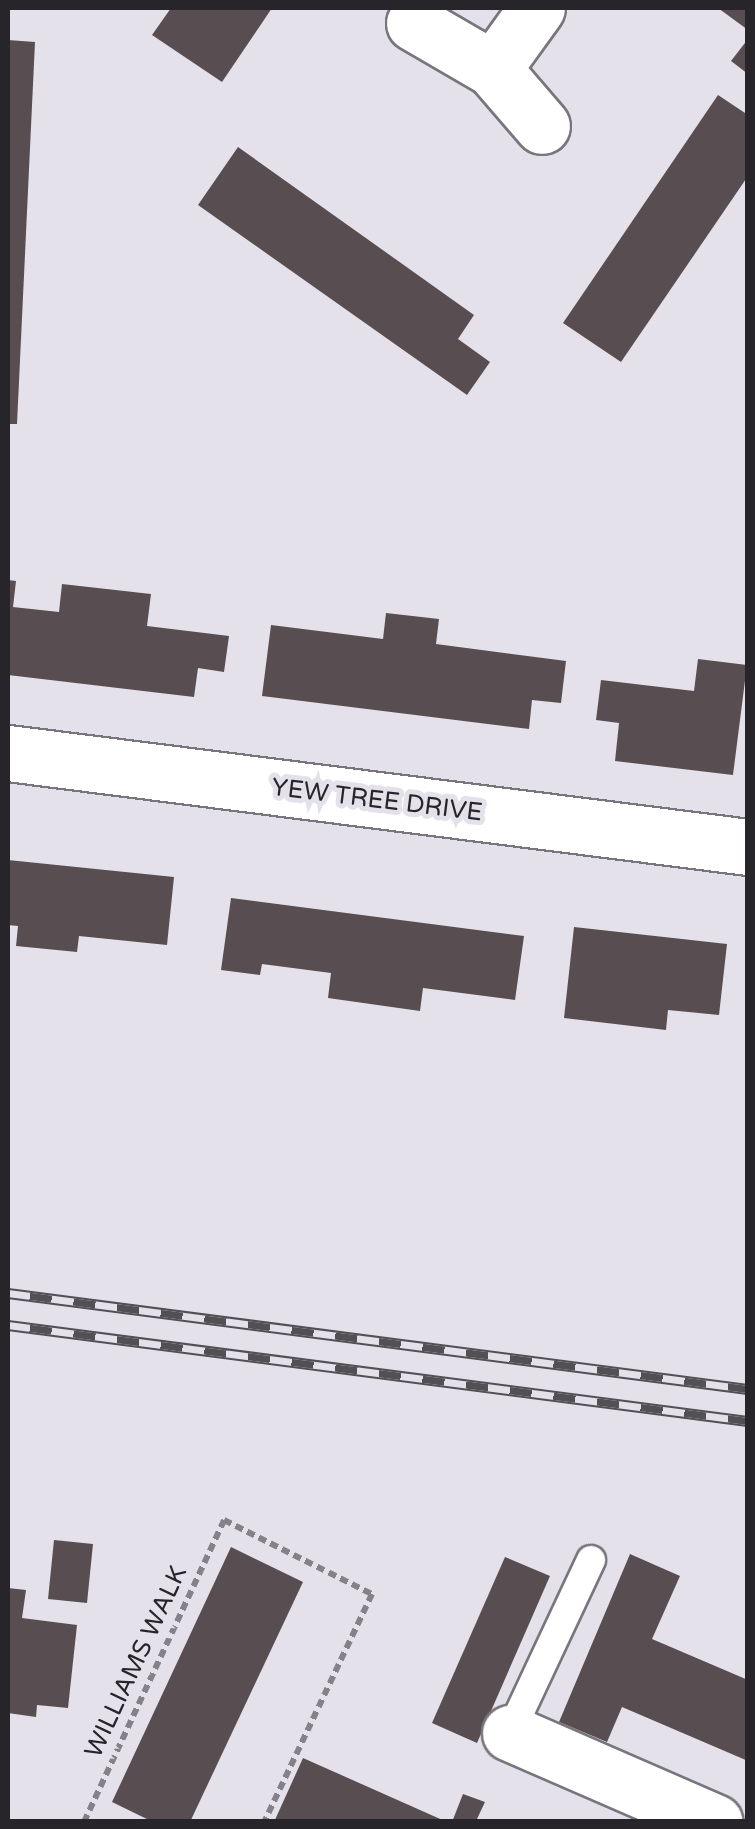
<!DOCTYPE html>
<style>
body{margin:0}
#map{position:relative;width:755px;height:1829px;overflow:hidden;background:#e5e1ea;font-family:"Varela Round",sans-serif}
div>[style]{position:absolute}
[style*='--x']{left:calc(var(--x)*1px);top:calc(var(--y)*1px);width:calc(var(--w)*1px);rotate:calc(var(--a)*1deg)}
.building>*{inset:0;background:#584e52}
.path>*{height:6px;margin-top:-3px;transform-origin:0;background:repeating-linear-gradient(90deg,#848187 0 8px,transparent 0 13px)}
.roads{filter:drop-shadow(2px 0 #78757d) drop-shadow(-2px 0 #78757d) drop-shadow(0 2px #78757d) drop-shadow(0 -2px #78757d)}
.lane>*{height:28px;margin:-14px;padding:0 14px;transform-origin:14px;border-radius:14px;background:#fff}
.street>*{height:55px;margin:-27.5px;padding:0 27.5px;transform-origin:27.5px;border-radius:27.5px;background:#fff}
.rail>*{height:11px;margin-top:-5.5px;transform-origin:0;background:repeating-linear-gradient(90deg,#e5e1ea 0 22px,#525055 0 44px);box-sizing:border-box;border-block:2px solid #525055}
span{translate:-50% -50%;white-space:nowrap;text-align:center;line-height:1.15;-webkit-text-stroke:10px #e5e1ea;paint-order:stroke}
.street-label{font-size:25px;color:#272529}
.frame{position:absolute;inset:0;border:10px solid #272529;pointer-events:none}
</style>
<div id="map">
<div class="building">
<i style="clip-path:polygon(171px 8px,272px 8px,222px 82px,152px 35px)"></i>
<i style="clip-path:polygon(718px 8px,748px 8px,748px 30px)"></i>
<i style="clip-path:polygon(748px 39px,748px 74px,731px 61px)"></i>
<i style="clip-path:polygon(8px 40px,35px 42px,17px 424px,8px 424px)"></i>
<i style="clip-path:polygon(718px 95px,748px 115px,748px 176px,621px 362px,563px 323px)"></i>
<i style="clip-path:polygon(238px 147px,474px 315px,458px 339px,490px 362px,467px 395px,198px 205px)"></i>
<i style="clip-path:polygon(8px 580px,16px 581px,13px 607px,59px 612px,62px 584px,151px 594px,147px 626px,229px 636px,224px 672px,198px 668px,194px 697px,8px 675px)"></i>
<i style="clip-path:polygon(386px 613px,439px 619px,436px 644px,566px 661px,561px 703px,532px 700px,529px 729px,262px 696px,271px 625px,383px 639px)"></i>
<i style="clip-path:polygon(698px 659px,747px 665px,733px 775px,615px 761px,619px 723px,596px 720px,601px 680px,694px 691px)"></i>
<i style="clip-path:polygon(8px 860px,174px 877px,167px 945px,79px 936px,77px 952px,16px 946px,18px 926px,8px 925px)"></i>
<i style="clip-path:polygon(231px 898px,524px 936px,515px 1000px,423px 988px,420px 1011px,328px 998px,331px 973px,262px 964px,260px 975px,221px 970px)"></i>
<i style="clip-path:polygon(574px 927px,727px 944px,719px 1015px,668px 1010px,666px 1030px,564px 1018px)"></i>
<i style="clip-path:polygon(54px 1540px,93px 1544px,87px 1603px,48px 1599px)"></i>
<i style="clip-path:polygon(231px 1547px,303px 1582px,190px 1822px,153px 1822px,112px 1802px)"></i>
<i style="clip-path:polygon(630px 1554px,680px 1576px,652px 1639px,748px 1680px,748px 1761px,622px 1707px,607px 1742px,559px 1722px)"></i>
<i style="clip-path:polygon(505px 1557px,550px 1576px,477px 1743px,432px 1723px)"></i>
<i style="clip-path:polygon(8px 1588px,26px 1590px,22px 1618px,77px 1625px,68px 1708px,37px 1705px,36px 1717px,8px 1713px)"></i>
<i style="clip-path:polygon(303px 1758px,447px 1822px,274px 1822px)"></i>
<i style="clip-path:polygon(463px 1794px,485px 1802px,477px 1819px,484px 1822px,452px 1822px)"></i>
</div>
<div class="path">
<i style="--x:84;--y:1822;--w:333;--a:-65.1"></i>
<i style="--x:224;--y:1520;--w:165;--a:26.6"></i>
<i style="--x:372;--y:1594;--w:252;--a:115.3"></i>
</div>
<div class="roads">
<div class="lane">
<i style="--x:510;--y:1733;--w:191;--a:-64.9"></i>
</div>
<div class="street">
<i style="--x:414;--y:23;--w:91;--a:30.2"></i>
<i style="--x:493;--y:69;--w:75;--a:49.3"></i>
<i style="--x:493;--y:69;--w:75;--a:-54.2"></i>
<i style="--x:8;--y:753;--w:746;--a:7.24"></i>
<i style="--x:510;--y:1733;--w:223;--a:23.5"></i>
</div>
</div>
<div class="rail">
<i style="--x:8;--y:1293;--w:746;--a:7.39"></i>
<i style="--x:8;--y:1325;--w:746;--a:7.39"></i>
</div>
<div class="street-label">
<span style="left:377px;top:800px;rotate:7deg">YEW TREE DRIVE</span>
<span style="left:136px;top:1662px;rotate:-65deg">WILLIAMS WALK</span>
</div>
<div class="frame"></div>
</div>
